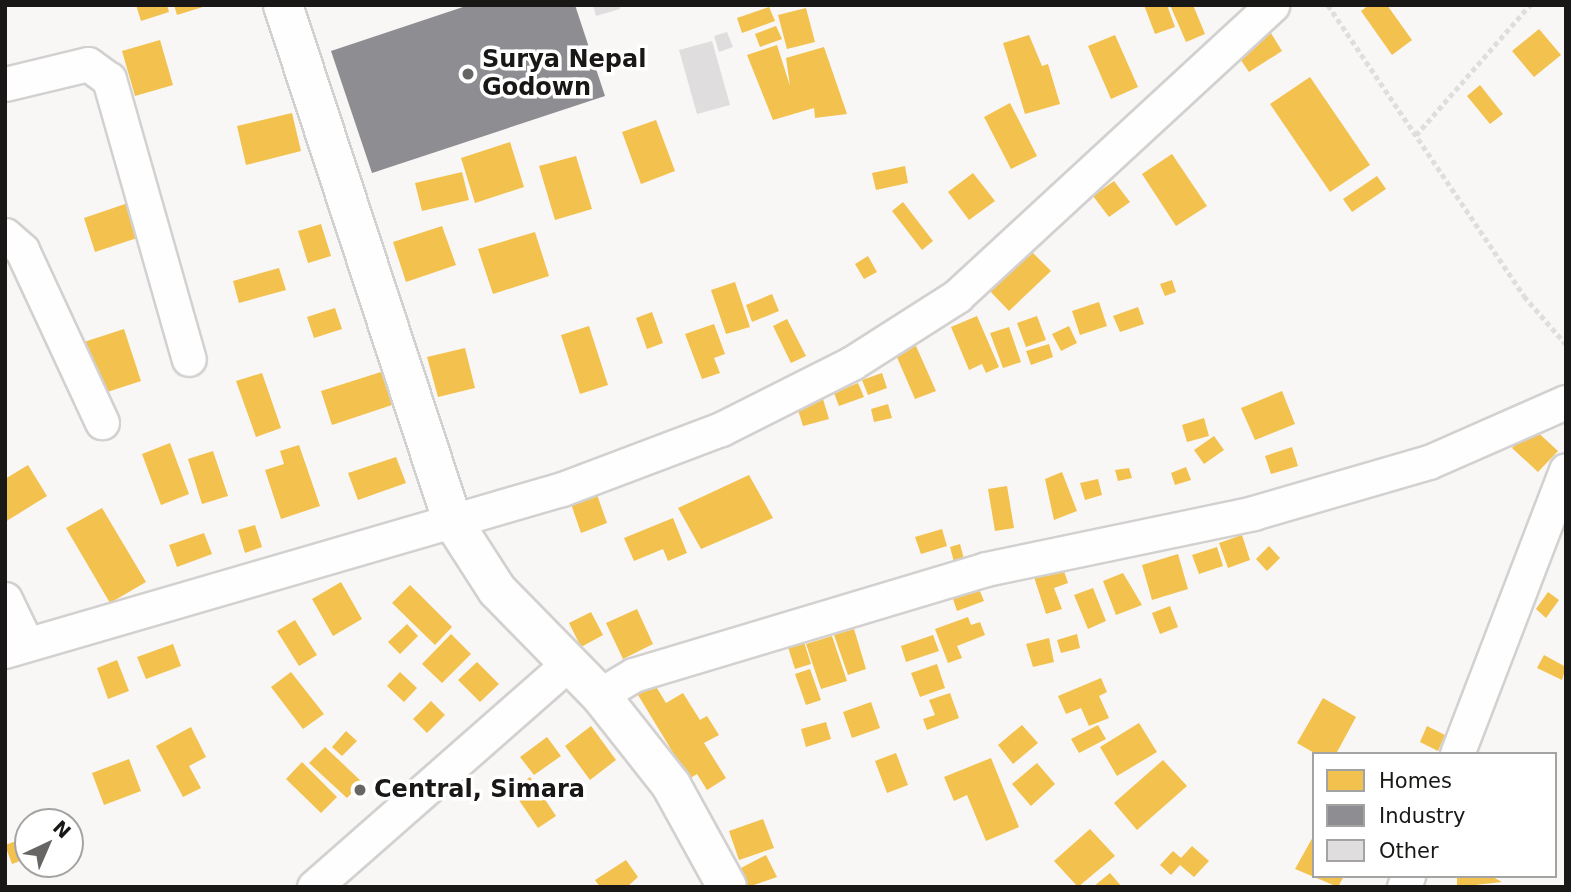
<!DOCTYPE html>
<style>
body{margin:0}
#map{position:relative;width:1571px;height:892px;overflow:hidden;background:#f9f7f5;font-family:"DejaVu Sans",sans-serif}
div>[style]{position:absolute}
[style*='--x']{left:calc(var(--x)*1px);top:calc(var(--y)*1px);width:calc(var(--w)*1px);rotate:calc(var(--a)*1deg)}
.homes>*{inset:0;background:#f2c14e}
.industry>*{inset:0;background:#8d8d92}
.building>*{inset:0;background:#dfdddd}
.path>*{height:4.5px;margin-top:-2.25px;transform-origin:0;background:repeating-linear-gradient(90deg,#dfdedd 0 5px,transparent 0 8.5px)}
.roads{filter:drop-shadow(2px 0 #d3d1d0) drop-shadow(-2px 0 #d3d1d0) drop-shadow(0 2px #d3d1d0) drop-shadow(0 -2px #d3d1d0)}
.minor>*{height:33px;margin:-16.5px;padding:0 16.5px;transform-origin:16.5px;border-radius:16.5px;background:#fefefe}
.major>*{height:38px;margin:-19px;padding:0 19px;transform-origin:19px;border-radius:19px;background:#fefefe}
.dots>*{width:19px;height:19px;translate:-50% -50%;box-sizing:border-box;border:4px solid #fff;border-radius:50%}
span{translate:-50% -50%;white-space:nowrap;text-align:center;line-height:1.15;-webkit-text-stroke:7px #fff;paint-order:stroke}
.poi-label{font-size:24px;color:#191817;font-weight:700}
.left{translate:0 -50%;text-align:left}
.frame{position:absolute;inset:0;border:7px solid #191817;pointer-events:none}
.legend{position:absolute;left:1312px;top:752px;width:245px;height:126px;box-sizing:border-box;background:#fff;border:2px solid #a3a3a2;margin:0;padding:9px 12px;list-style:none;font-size:21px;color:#191817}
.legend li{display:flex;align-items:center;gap:14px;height:35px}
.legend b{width:35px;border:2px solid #a3a3a2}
.north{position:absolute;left:14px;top:808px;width:70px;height:70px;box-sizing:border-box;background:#fff;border:2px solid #a3a3a2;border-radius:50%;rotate:44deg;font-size:19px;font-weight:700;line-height:28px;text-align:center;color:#191817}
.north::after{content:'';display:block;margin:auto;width:24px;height:32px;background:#676665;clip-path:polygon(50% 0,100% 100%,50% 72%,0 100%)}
</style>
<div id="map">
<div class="homes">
<i style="clip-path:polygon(136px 5px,167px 5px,169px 12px,141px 21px)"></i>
<i style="clip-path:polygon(174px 5px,206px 5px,206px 6px,177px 15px)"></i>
<i style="clip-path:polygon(1144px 5px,1167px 5px,1175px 27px,1155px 34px)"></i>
<i style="clip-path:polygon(1170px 5px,1193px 5px,1205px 34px,1186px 42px)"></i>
<i style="clip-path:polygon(1369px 5px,1387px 5px,1412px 40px,1392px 55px,1361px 11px)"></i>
<i style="clip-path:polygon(769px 7px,775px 21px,742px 33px,737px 18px)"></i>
<i style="clip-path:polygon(806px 8px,815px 42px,787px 49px,778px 15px)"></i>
<i style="clip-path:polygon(776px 26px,782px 39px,760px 47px,755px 34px)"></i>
<i style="clip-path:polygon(1539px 29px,1561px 55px,1534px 77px,1512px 51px)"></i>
<i style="clip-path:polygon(1269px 30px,1282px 51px,1249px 72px,1236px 53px)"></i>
<i style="clip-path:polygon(1029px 35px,1042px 66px,1048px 64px,1060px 104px,1025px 114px,1003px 43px)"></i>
<i style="clip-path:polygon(1115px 35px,1138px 87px,1111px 99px,1088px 46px)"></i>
<i style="clip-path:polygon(160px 40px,173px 85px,135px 96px,122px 51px)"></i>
<i style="clip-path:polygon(777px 45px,790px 86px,786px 58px,824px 47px,847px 114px,815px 118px,814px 108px,773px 120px,747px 55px)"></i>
<i style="clip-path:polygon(1310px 77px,1370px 165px,1330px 192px,1270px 104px)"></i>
<i style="clip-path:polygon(1480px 85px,1503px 114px,1490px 124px,1467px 96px)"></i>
<i style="clip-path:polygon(1010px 103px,1037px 156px,1011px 169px,984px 117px)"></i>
<i style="clip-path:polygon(292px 113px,301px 151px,246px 165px,237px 126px)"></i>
<i style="clip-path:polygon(656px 120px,675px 171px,641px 184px,622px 132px)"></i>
<i style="clip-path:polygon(510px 142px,524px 187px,475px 203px,461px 158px)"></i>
<i style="clip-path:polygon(1172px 154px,1207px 206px,1176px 226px,1142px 174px)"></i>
<i style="clip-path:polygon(576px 156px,592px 209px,555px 220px,539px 166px)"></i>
<i style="clip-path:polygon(905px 166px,908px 183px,876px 190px,872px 173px)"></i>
<i style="clip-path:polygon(462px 172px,469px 200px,422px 211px,415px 183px)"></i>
<i style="clip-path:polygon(973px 173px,995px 201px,969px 220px,948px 192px)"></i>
<i style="clip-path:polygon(1377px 176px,1386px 189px,1352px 212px,1343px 199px)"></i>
<i style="clip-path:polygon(1114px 181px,1130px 202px,1109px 217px,1093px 196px)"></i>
<i style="clip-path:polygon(903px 202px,933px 241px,922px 250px,892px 211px)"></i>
<i style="clip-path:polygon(128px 203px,140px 237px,95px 252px,84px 218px)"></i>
<i style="clip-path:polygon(321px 224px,331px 256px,308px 263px,298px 231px)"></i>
<i style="clip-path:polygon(442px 226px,456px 265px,406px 282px,393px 242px)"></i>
<i style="clip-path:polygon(535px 232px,549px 276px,493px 294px,478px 249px)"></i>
<i style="clip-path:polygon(1030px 250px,1051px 271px,1009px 311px,988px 289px)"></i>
<i style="clip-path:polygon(868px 256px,877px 272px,864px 279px,855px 264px)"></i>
<i style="clip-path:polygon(279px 268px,286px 290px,239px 303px,233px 281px)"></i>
<i style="clip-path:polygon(1172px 280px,1176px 292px,1165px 296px,1160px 284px)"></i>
<i style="clip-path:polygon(735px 282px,750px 327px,726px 334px,711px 290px)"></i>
<i style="clip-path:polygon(772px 294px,779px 311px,752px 322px,746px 305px)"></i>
<i style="clip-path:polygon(1099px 302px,1107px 326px,1080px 335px,1072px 311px)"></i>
<i style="clip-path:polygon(1138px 307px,1144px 324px,1120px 332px,1113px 316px)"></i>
<i style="clip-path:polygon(335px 308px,342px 329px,314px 338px,307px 317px)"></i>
<i style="clip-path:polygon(652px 312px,663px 343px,647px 349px,636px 318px)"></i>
<i style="clip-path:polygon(977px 316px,999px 367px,986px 373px,982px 364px,969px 370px,951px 327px)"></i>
<i style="clip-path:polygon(1037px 316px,1046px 340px,1026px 347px,1017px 323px)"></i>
<i style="clip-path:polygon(787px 319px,806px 356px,791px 363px,773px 326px)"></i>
<i style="clip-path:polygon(714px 324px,725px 354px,714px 358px,720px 373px,702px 379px,685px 334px)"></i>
<i style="clip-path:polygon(589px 326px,608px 385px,580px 394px,561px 335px)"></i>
<i style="clip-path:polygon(1069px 326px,1077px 343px,1061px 351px,1052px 334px)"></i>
<i style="clip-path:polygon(1009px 327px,1021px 362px,1003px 368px,990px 333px)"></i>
<i style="clip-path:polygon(124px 329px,141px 381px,101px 394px,84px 342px)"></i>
<i style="clip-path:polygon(1049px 344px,1053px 357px,1031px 365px,1026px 351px)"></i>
<i style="clip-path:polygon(916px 346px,936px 391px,915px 399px,896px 355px)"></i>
<i style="clip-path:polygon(465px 348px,475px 388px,438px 397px,427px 357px)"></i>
<i style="clip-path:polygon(381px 372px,392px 405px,332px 425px,321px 391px)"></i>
<i style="clip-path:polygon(262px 373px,281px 428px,256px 437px,236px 381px)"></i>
<i style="clip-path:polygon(882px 373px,887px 388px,868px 395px,862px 380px)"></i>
<i style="clip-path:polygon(858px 383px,864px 397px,839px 406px,834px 393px)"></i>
<i style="clip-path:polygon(1282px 391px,1295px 424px,1255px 440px,1241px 408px)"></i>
<i style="clip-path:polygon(823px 399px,829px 419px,803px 426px,797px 407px)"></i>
<i style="clip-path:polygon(888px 404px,892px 418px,874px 422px,871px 409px)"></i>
<i style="clip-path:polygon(1204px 418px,1209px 436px,1187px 442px,1182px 425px)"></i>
<i style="clip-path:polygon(1532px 427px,1558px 451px,1538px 472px,1512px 448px)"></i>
<i style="clip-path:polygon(1214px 436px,1224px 450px,1204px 464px,1194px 450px)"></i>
<i style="clip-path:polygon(170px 443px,189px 494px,161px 505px,142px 454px)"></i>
<i style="clip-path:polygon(299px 445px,320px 506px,281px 519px,265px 470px,284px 464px,280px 451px)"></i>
<i style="clip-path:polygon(1292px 447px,1298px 466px,1271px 474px,1265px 456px)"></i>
<i style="clip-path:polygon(213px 451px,228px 496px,202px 504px,188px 459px)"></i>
<i style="clip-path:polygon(396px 457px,406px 483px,358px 500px,348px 473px)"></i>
<i style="clip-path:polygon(28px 465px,47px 496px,5px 522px,5px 479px)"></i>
<i style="clip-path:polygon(1186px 467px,1191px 480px,1175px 485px,1171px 473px)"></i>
<i style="clip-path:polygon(1129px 468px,1132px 478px,1118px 481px,1115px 470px)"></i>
<i style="clip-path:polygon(1062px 472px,1077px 511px,1054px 520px,1045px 479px)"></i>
<i style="clip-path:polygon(749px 475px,773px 518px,701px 549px,678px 508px)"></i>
<i style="clip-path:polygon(1098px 479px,1102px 495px,1085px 500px,1080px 483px)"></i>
<i style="clip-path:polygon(1007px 486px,1014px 528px,995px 531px,988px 489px)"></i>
<i style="clip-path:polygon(595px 489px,607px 523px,581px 533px,569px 498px)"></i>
<i style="clip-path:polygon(102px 508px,146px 582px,110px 603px,66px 528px)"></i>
<i style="clip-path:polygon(673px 518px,687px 553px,668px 561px,663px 549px,634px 561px,624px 538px)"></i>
<i style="clip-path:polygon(255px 525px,262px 547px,245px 553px,238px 530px)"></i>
<i style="clip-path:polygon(942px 529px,947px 546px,921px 554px,915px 537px)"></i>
<i style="clip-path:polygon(204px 533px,212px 554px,177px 567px,169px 545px)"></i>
<i style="clip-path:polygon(1242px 535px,1250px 560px,1228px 568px,1219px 543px)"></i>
<i style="clip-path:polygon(960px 544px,964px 559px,954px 562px,950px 547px)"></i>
<i style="clip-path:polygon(1269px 546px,1280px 558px,1267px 571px,1256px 559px)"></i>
<i style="clip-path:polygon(1217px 547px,1223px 566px,1199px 574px,1192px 555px)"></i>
<i style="clip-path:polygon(1178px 554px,1188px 589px,1152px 600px,1142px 565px)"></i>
<i style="clip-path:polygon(1063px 568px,1068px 583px,1054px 588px,1062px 609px,1046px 614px,1034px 577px)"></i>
<i style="clip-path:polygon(1123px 573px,1142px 605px,1116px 615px,1103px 581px)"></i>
<i style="clip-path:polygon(341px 582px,362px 619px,333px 636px,312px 599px)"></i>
<i style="clip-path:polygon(977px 584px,984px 601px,957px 611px,951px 593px)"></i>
<i style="clip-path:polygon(410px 585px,452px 627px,435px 645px,392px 603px)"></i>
<i style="clip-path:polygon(1093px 588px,1106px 621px,1088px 629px,1074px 595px)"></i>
<i style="clip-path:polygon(1548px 592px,1559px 600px,1546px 618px,1536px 609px)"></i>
<i style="clip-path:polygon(1170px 606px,1178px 627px,1160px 634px,1152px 613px)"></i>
<i style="clip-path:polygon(637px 609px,653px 644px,623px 659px,606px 623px)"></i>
<i style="clip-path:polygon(591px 612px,603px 635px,581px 647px,569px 623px)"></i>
<i style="clip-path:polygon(968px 617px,971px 625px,980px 622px,985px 635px,957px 646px,962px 658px,948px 663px,935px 629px)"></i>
<i style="clip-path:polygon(295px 620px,317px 655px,299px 666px,277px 631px)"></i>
<i style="clip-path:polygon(407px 624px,418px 636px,400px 654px,388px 642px)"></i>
<i style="clip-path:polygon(854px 629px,866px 669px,848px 675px,834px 635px)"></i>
<i style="clip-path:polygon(451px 634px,471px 654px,442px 683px,422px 664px)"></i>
<i style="clip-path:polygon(1077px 634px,1080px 648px,1061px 653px,1057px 640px)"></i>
<i style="clip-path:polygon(933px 635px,939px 651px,906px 662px,901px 646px)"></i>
<i style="clip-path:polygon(832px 636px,847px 681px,821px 689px,806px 644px)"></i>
<i style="clip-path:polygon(1049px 638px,1054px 662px,1033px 667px,1026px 644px)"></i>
<i style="clip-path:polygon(803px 639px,811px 664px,795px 669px,787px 644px)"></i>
<i style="clip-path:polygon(173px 644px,181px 666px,146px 679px,137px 657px)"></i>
<i style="clip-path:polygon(1544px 655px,1566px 667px,1562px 680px,1537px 668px)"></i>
<i style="clip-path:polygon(117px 660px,129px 691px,108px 699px,97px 668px)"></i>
<i style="clip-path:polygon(477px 662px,499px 684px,480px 702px,458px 680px)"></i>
<i style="clip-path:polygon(937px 664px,945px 688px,920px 697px,911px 673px)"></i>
<i style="clip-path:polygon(810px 669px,821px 700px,806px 705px,795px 674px)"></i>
<i style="clip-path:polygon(291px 672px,324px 714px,303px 729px,271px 687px)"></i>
<i style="clip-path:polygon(400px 672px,417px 688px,404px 702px,387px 686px)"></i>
<i style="clip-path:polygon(1101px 678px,1107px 692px,1099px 696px,1109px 718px,1089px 726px,1081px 708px,1066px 714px,1058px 696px)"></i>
<i style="clip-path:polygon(652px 680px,666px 703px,683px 693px,700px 720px,707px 716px,719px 735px,704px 743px,726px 778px,707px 790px,697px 774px,689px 779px,635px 690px)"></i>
<i style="clip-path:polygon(950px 693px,959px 718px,927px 730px,923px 719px,935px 715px,929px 700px)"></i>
<i style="clip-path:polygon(1323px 698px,1356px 717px,1336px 754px,1316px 754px,1297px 743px)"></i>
<i style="clip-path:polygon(431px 701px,445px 715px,427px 733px,413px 719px)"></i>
<i style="clip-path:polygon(871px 702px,880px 728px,852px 738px,843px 712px)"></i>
<i style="clip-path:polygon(826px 722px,831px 739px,806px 747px,801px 729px)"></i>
<i style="clip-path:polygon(1139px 723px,1157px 752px,1117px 776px,1100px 747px)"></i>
<i style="clip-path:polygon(1022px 725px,1038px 743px,1013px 764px,998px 745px)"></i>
<i style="clip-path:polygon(1098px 725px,1106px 739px,1079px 753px,1071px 739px)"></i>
<i style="clip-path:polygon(591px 726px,616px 760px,590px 780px,565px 746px)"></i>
<i style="clip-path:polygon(1427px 726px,1445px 735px,1438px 751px,1420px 742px)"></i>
<i style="clip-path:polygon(191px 727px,206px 757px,189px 766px,201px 788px,183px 797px,156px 746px)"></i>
<i style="clip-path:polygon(346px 731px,357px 741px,342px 756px,332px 747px)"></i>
<i style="clip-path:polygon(547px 737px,561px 756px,534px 775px,520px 757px)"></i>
<i style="clip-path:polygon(325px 747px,362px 782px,347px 798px,309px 763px)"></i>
<i style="clip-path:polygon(896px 753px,908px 785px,887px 793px,875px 761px)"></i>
<i style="clip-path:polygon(991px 758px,1019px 827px,986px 841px,967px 795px,954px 801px,944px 777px)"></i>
<i style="clip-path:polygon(129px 759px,141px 791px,104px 805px,92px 773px)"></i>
<i style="clip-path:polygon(1163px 760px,1187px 786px,1137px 830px,1114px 803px)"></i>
<i style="clip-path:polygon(302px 762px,337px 797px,321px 813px,286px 779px)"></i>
<i style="clip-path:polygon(1037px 763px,1055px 784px,1031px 806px,1012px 784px)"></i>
<i style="clip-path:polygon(530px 777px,556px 816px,538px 828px,512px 790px)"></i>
<i style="clip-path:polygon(763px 819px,774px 848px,739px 860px,729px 831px)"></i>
<i style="clip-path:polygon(1090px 829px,1115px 856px,1078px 887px,1054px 861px)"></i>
<i style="clip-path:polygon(1314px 835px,1314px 876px,1344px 876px,1338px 887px,1295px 869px)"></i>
<i style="clip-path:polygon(28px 837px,28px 858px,12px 864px,5px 845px)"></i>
<i style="clip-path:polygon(1192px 846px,1209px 861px,1194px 877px,1180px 865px,1171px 875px,1160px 865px,1173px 851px,1181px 858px)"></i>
<i style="clip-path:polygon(766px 855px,777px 877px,748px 887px,739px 869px)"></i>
<i style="clip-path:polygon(626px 860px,638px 877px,627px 887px,600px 887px,595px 880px)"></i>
<i style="clip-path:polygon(1110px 873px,1122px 887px,1093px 887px)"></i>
<i style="clip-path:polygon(1457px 876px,1491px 876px,1502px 882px,1457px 887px)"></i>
</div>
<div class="industry">
<i style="clip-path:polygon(469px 5px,575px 5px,605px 96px,372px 173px,331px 51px)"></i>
</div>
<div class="building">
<i style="clip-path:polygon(593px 5px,619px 5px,620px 9px,596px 16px)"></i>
<i style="clip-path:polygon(727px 32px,733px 47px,719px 52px,714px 36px)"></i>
<i style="clip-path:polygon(712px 41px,730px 105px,697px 114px,679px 50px)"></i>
</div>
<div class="path">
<i style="--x:1328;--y:5;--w:351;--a:56"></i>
<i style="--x:1524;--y:296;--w:64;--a:48.8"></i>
<i style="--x:1416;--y:135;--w:173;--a:-48.8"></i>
</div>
<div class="roads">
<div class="minor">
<i style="--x:5;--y:84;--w:85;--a:-13.5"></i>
<i style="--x:88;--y:64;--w:26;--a:36"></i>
<i style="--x:109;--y:79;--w:291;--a:74.1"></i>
<i style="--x:5;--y:235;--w:23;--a:41"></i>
<i style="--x:22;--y:250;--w:190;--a:65.1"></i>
<i style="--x:5;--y:599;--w:49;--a:64.5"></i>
<i style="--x:5;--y:651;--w:580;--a:-16.22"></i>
<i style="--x:562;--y:489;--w:170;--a:-20.7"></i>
<i style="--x:721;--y:429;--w:147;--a:-26.7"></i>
<i style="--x:852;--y:363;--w:125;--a:-32.5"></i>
<i style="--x:957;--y:296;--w:429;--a:-42.7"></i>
<i style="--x:600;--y:695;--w:39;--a:-31"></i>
<i style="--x:633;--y:675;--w:369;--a:-16.7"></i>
<i style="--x:986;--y:569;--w:273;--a:-11.8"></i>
<i style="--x:1253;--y:513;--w:183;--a:-16.2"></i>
<i style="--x:1429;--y:462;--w:150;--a:-23.7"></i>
<i style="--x:1457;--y:754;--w:304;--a:-69"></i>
<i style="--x:314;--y:887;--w:337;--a:-41.3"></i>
<i style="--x:1404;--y:887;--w:12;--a:-70"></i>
</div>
<div class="major">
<i style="--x:283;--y:5;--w:542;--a:71.83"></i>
<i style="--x:452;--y:520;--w:83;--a:57.3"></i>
<i style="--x:497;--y:590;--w:147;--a:45.6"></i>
<i style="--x:600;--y:695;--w:115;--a:51.7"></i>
<i style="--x:671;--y:785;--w:116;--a:61.2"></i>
</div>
</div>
<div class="dots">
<i style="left:468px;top:74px;background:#676665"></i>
<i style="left:360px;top:790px;background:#676665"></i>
</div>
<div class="poi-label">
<span class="left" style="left:482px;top:74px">Surya Nepal<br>Godown</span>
<span class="left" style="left:374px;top:790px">Central, Simara</span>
</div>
<div class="frame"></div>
<ul class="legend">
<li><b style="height:19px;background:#f2c14e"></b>Homes</li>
<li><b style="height:19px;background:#8d8d92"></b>Industry</li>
<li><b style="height:19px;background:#dfdddd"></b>Other</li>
</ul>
<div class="north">N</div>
</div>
